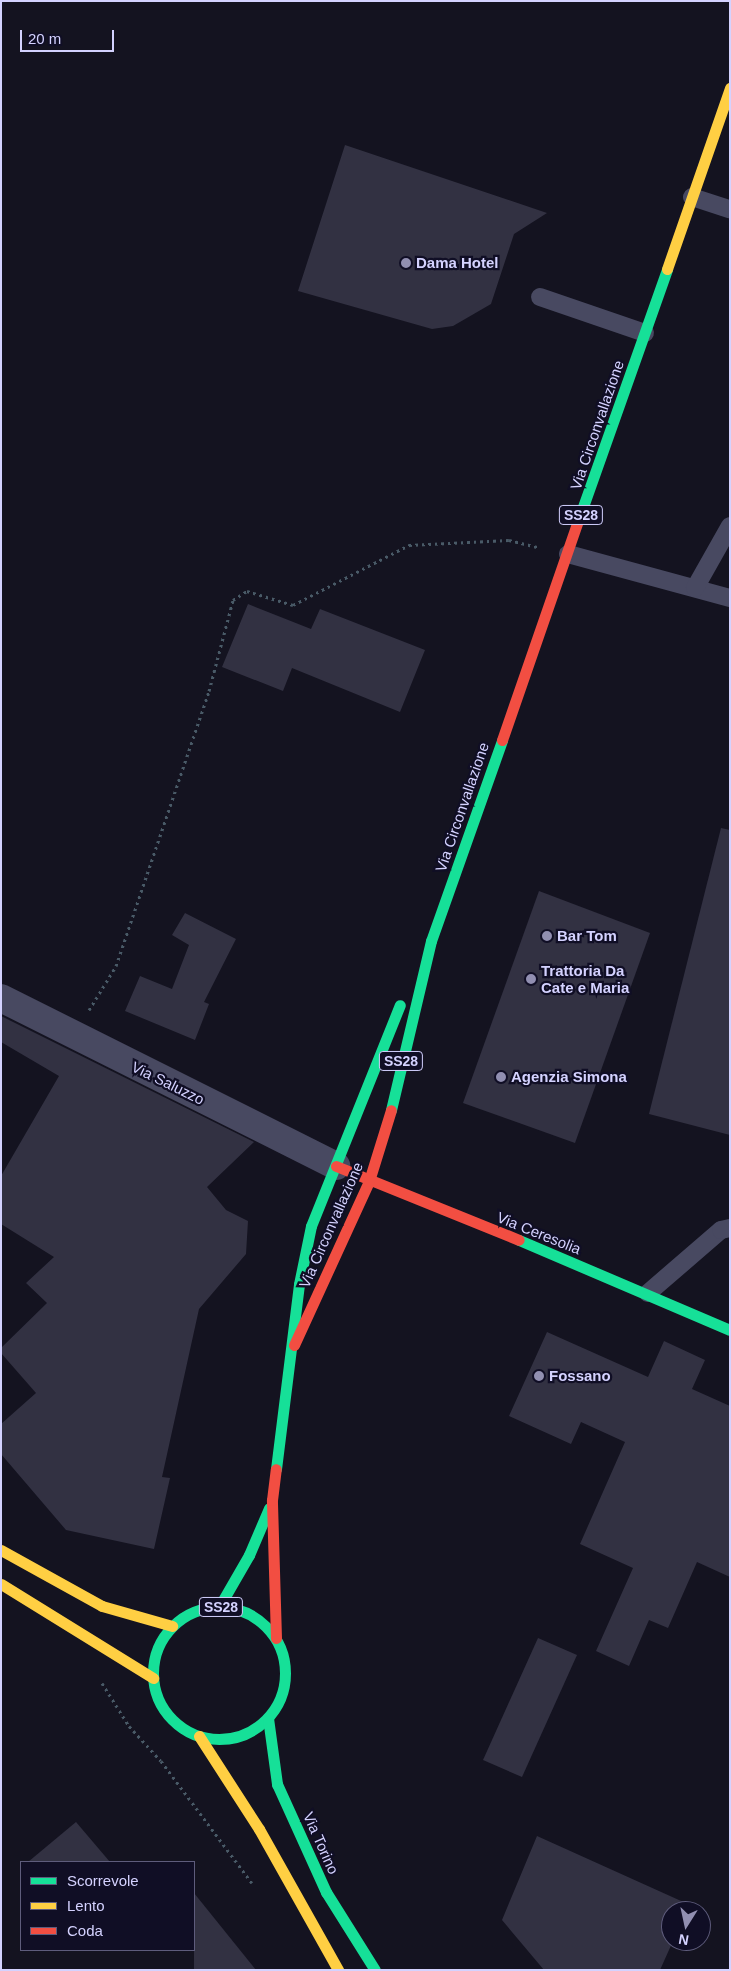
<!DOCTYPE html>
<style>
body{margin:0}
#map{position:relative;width:731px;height:1971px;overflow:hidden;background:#141320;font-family:Helvetica,sans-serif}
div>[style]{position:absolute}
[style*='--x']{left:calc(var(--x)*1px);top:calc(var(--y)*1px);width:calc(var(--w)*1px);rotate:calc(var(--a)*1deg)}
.building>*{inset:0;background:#323142}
.path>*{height:3px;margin-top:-1.5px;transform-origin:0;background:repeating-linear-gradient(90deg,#495a67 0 2.5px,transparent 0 6.5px)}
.lane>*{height:18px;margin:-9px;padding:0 9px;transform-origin:9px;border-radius:9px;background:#484961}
.street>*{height:28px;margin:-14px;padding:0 14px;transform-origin:14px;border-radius:14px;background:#484961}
.fast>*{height:11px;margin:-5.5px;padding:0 5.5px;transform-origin:5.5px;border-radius:5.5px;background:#16e098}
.fast>.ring{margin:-5.5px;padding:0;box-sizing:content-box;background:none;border:11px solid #16e098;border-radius:50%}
.slow>*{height:11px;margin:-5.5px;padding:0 5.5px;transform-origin:5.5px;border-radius:5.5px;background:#ffcf43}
.jam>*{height:11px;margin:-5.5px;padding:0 5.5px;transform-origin:5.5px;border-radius:5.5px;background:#f24e42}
.dots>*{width:14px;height:14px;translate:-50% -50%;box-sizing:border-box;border:2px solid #100e25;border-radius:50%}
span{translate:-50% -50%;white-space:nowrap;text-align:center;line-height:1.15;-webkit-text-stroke:4.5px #100e25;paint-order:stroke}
.shield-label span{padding:1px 4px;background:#100e25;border:1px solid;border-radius:4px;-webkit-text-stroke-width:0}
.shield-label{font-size:14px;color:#d4d2ff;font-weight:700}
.poi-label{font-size:15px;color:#d4d2ff;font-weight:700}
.left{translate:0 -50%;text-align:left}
.street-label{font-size:15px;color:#d4d2ff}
.frame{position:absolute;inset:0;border:2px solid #d4d2ff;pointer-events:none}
.legend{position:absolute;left:20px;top:1861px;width:175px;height:90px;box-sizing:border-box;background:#100e25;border:1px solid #5e5c7c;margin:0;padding:6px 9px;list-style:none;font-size:15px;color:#d4d2ff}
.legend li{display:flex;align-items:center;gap:10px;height:25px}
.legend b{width:25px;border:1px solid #5e5c7c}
.north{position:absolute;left:661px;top:1901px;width:50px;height:50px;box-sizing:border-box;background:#100e25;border:1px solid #5e5c7c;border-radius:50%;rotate:190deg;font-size:14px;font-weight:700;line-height:20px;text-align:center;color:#d4d2ff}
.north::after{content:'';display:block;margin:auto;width:18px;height:22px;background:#918fb1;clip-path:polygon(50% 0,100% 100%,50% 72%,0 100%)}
.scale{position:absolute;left:20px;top:30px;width:94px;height:22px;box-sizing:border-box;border:2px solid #d4d2ff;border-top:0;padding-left:6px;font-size:15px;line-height:18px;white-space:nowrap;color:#d4d2ff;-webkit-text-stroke:4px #100e25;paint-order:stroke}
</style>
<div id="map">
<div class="building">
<i style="clip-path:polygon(345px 145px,547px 213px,514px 234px,491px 304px,453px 326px,432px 329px,298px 291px)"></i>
<i style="clip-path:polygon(248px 604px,311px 629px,320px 609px,425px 650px,400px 712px,292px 668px,283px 691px,222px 667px)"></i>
<i style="clip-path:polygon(721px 828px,730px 830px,730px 1135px,649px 1114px)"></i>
<i style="clip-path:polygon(539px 891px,650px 933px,575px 1143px,463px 1103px)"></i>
<i style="clip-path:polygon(185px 913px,236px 939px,204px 1002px,209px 1004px,195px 1040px,125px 1011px,140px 976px,172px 989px,189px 945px,172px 935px)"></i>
<i style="clip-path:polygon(1px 1016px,254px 1142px,207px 1187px,226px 1210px,248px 1221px,246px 1254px,199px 1309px,162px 1477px,170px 1478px,154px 1549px,66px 1530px,1px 1454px,1px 1424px,36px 1393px,1px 1353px,1px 1348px,47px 1303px,26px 1283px,54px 1257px,1px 1224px,1px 1176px,59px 1076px,1px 1042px)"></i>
<i style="clip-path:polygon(547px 1332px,648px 1377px,664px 1341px,705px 1360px,692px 1389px,730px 1406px,730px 1577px,697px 1562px,668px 1628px,649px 1620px,629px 1666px,596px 1651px,633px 1568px,580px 1544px,625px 1442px,581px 1422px,571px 1444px,509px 1416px)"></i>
<i style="clip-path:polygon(538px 1638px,577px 1655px,522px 1777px,483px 1760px)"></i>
<i style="clip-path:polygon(76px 1822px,110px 1862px,28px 1862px)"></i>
<i style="clip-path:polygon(537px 1836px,690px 1905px,687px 1911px,671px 1911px,673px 1941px,660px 1970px,544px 1970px,502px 1920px)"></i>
<i style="clip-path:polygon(194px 1893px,256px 1970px,194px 1970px)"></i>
</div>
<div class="path">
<i style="--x:89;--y:1010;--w:52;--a:-58.5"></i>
<i style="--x:116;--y:966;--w:290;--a:-71.3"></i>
<i style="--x:209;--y:691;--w:94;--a:-75.2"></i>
<i style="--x:233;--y:600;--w:17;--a:-33"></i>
<i style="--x:247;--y:591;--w:48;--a:16.9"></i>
<i style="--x:293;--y:605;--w:131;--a:-27.3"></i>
<i style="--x:409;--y:545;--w:100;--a:-2.9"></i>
<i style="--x:509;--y:540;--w:30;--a:14"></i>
<i style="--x:102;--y:1683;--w:51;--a:57.9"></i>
<i style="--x:129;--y:1726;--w:47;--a:47.6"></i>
<i style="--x:161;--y:1761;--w:152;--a:53.3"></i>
</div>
<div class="lane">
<i style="--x:692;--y:197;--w:40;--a:18"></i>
<i style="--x:540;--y:297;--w:111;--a:18.9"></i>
<i style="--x:568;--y:554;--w:168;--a:15.2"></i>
<i style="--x:695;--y:588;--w:71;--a:-60.6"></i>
<i style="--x:648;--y:1293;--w:96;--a:-40.8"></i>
<i style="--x:721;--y:1230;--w:9;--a:-13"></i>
</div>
<div class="street">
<i style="--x:1;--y:998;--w:375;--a:26.6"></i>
</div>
<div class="fast">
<i style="--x:579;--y:518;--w:264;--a:-70.5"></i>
<i style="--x:391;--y:1110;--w:174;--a:-76.7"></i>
<i style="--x:431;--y:941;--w:213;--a:-70.5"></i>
<i style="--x:519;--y:1240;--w:229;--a:23.1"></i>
<i style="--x:276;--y:1469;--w:186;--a:-82.9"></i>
<i style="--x:299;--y:1284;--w:59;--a:-78.3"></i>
<i style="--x:311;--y:1226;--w:238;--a:-68.1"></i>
<i style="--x:219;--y:1607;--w:60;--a:-60"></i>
<i style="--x:249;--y:1555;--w:51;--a:-66.9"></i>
<i class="ring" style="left:153px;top:1607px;width:121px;height:121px"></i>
<i style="--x:268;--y:1718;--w:67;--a:82.2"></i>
<i style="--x:277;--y:1784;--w:119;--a:65.6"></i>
<i style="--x:326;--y:1892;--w:92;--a:57.9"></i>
</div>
<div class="slow">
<i style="--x:667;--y:269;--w:192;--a:-70.8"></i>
<i style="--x:1;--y:1550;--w:115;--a:29"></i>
<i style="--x:102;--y:1606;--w:73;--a:15.9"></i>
<i style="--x:1;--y:1584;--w:179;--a:31.7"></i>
<i style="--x:199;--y:1736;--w:111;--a:57.2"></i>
<i style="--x:259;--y:1829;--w:162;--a:60.7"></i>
</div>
<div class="jam">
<i style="--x:502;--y:740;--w:235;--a:-70.9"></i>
<i style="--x:336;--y:1166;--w:197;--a:22"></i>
<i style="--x:294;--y:1345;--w:180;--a:-65.4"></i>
<i style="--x:369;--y:1181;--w:74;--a:-72.8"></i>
<i style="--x:276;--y:1638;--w:138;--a:-91.7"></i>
<i style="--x:272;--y:1500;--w:31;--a:-83"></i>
</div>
<div class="dots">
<i style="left:406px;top:263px;background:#918fb1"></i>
<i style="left:547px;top:936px;background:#918fb1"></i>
<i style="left:531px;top:979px;background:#918fb1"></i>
<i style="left:501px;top:1077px;background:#918fb1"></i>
<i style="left:539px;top:1376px;background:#918fb1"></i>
</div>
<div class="shield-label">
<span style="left:581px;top:515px">SS28</span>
<span style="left:401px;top:1061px">SS28</span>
<span style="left:221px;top:1607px">SS28</span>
</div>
<div class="poi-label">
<span class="left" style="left:416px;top:263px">Dama Hotel</span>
<span class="left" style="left:557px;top:936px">Bar Tom</span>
<span class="left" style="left:541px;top:979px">Trattoria Da<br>Cate e Maria</span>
<span class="left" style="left:511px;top:1077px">Agenzia Simona</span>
<span class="left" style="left:549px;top:1376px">Fossano</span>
</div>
<div class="street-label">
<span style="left:597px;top:425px;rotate:-71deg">Via Circonvallazione</span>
<span style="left:462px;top:807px;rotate:-71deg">Via Circonvallazione</span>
<span style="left:168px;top:1083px;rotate:26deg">Via Saluzzo</span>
<span style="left:331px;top:1225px;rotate:-66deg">Via Circonvallazione</span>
<span style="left:539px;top:1233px;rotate:22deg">Via Ceresolia</span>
<span style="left:321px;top:1843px;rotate:66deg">Via Torino</span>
</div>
<div class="frame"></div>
<ul class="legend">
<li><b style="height:6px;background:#16e098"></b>Scorrevole</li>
<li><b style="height:6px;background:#ffcf43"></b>Lento</li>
<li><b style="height:6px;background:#f24e42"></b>Coda</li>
</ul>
<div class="north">N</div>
<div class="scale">20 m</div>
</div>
